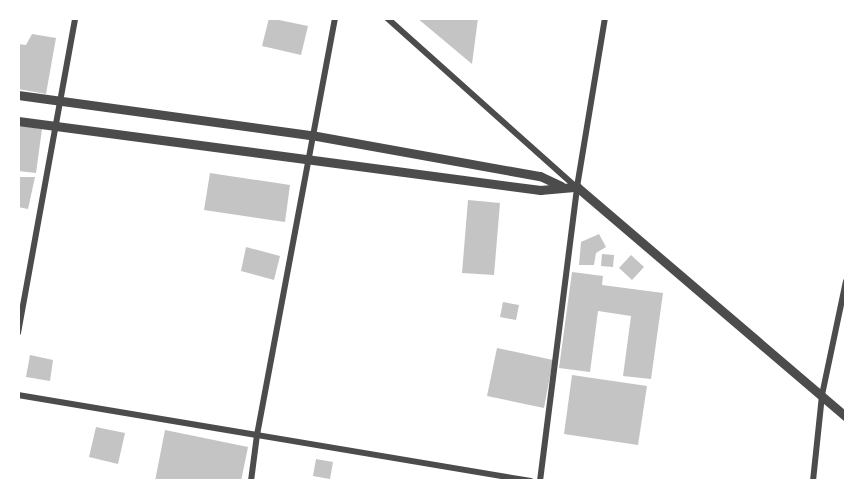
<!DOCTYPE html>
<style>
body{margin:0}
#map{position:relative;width:864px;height:499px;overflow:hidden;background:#fff;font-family:"Source Sans 3",sans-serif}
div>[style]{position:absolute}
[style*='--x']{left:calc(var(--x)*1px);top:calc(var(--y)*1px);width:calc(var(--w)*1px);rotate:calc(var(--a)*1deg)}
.building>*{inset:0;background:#c4c4c4}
.minor>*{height:6px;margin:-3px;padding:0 3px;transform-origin:3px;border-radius:3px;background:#4c4c4c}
.tertiary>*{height:9px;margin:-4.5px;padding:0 4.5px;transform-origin:4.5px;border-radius:4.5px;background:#4c4c4c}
span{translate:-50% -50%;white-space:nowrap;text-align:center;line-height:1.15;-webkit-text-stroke:6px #fff;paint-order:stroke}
.frame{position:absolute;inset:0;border:20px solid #fff;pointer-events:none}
</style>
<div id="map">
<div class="building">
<i style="clip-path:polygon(269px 18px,308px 26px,301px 55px,262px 46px)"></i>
<i style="clip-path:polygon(417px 18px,478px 18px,472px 64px)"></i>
<i style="clip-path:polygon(32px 34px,56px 38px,46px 94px,18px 89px,18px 44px,26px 45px)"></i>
<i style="clip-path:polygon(18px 125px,42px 129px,36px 173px,18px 171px)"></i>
<i style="clip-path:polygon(210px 173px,290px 185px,285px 222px,204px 210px)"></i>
<i style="clip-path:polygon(18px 177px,35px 177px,28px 209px,18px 207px)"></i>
<i style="clip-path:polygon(468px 200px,500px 203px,494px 275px,462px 273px)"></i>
<i style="clip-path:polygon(599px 234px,606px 247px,596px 253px,594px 265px,579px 265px,581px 242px)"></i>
<i style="clip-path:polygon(246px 247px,280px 256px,274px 280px,241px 271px)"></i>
<i style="clip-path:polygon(602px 254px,614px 255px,613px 267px,601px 266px)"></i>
<i style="clip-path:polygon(631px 255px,644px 267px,632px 280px,619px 268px)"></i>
<i style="clip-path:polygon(572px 272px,603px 276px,602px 285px,663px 293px,651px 379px,623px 376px,631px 316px,598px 311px,590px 372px,559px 368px)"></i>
<i style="clip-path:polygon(503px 302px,519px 305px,516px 320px,500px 317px)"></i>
<i style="clip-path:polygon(497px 348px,553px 360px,544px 408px,487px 396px)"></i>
<i style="clip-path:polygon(30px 355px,53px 360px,50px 381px,26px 377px)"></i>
<i style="clip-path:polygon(572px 375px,647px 386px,638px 445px,564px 434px)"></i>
<i style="clip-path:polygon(96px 427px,125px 433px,118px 464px,89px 457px)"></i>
<i style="clip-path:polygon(165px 430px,248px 447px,241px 481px,155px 481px)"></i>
<i style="clip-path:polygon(316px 459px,333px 462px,330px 479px,313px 476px)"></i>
</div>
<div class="minor">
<i style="--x:387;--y:18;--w:254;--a:41.8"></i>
<i style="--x:18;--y:333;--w:320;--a:-79.7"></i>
<i style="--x:18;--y:395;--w:520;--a:9.52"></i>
<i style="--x:251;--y:481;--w:46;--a:-82.6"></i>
<i style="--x:257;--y:435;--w:424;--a:-79.4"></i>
<i style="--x:540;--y:481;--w:296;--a:-82.8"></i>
<i style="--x:577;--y:187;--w:171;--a:-80.6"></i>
<i style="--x:813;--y:481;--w:86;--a:-84"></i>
<i style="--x:822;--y:395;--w:116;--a:-78.1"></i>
</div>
<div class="tertiary">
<i style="--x:18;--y:95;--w:296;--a:7.8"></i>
<i style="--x:311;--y:135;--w:233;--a:10.2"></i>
<i style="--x:540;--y:176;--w:23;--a:25"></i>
<i style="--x:18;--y:121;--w:527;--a:7.53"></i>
<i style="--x:540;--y:190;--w:37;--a:-5"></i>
<i style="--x:577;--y:187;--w:354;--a:40.5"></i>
</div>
<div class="frame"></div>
</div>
